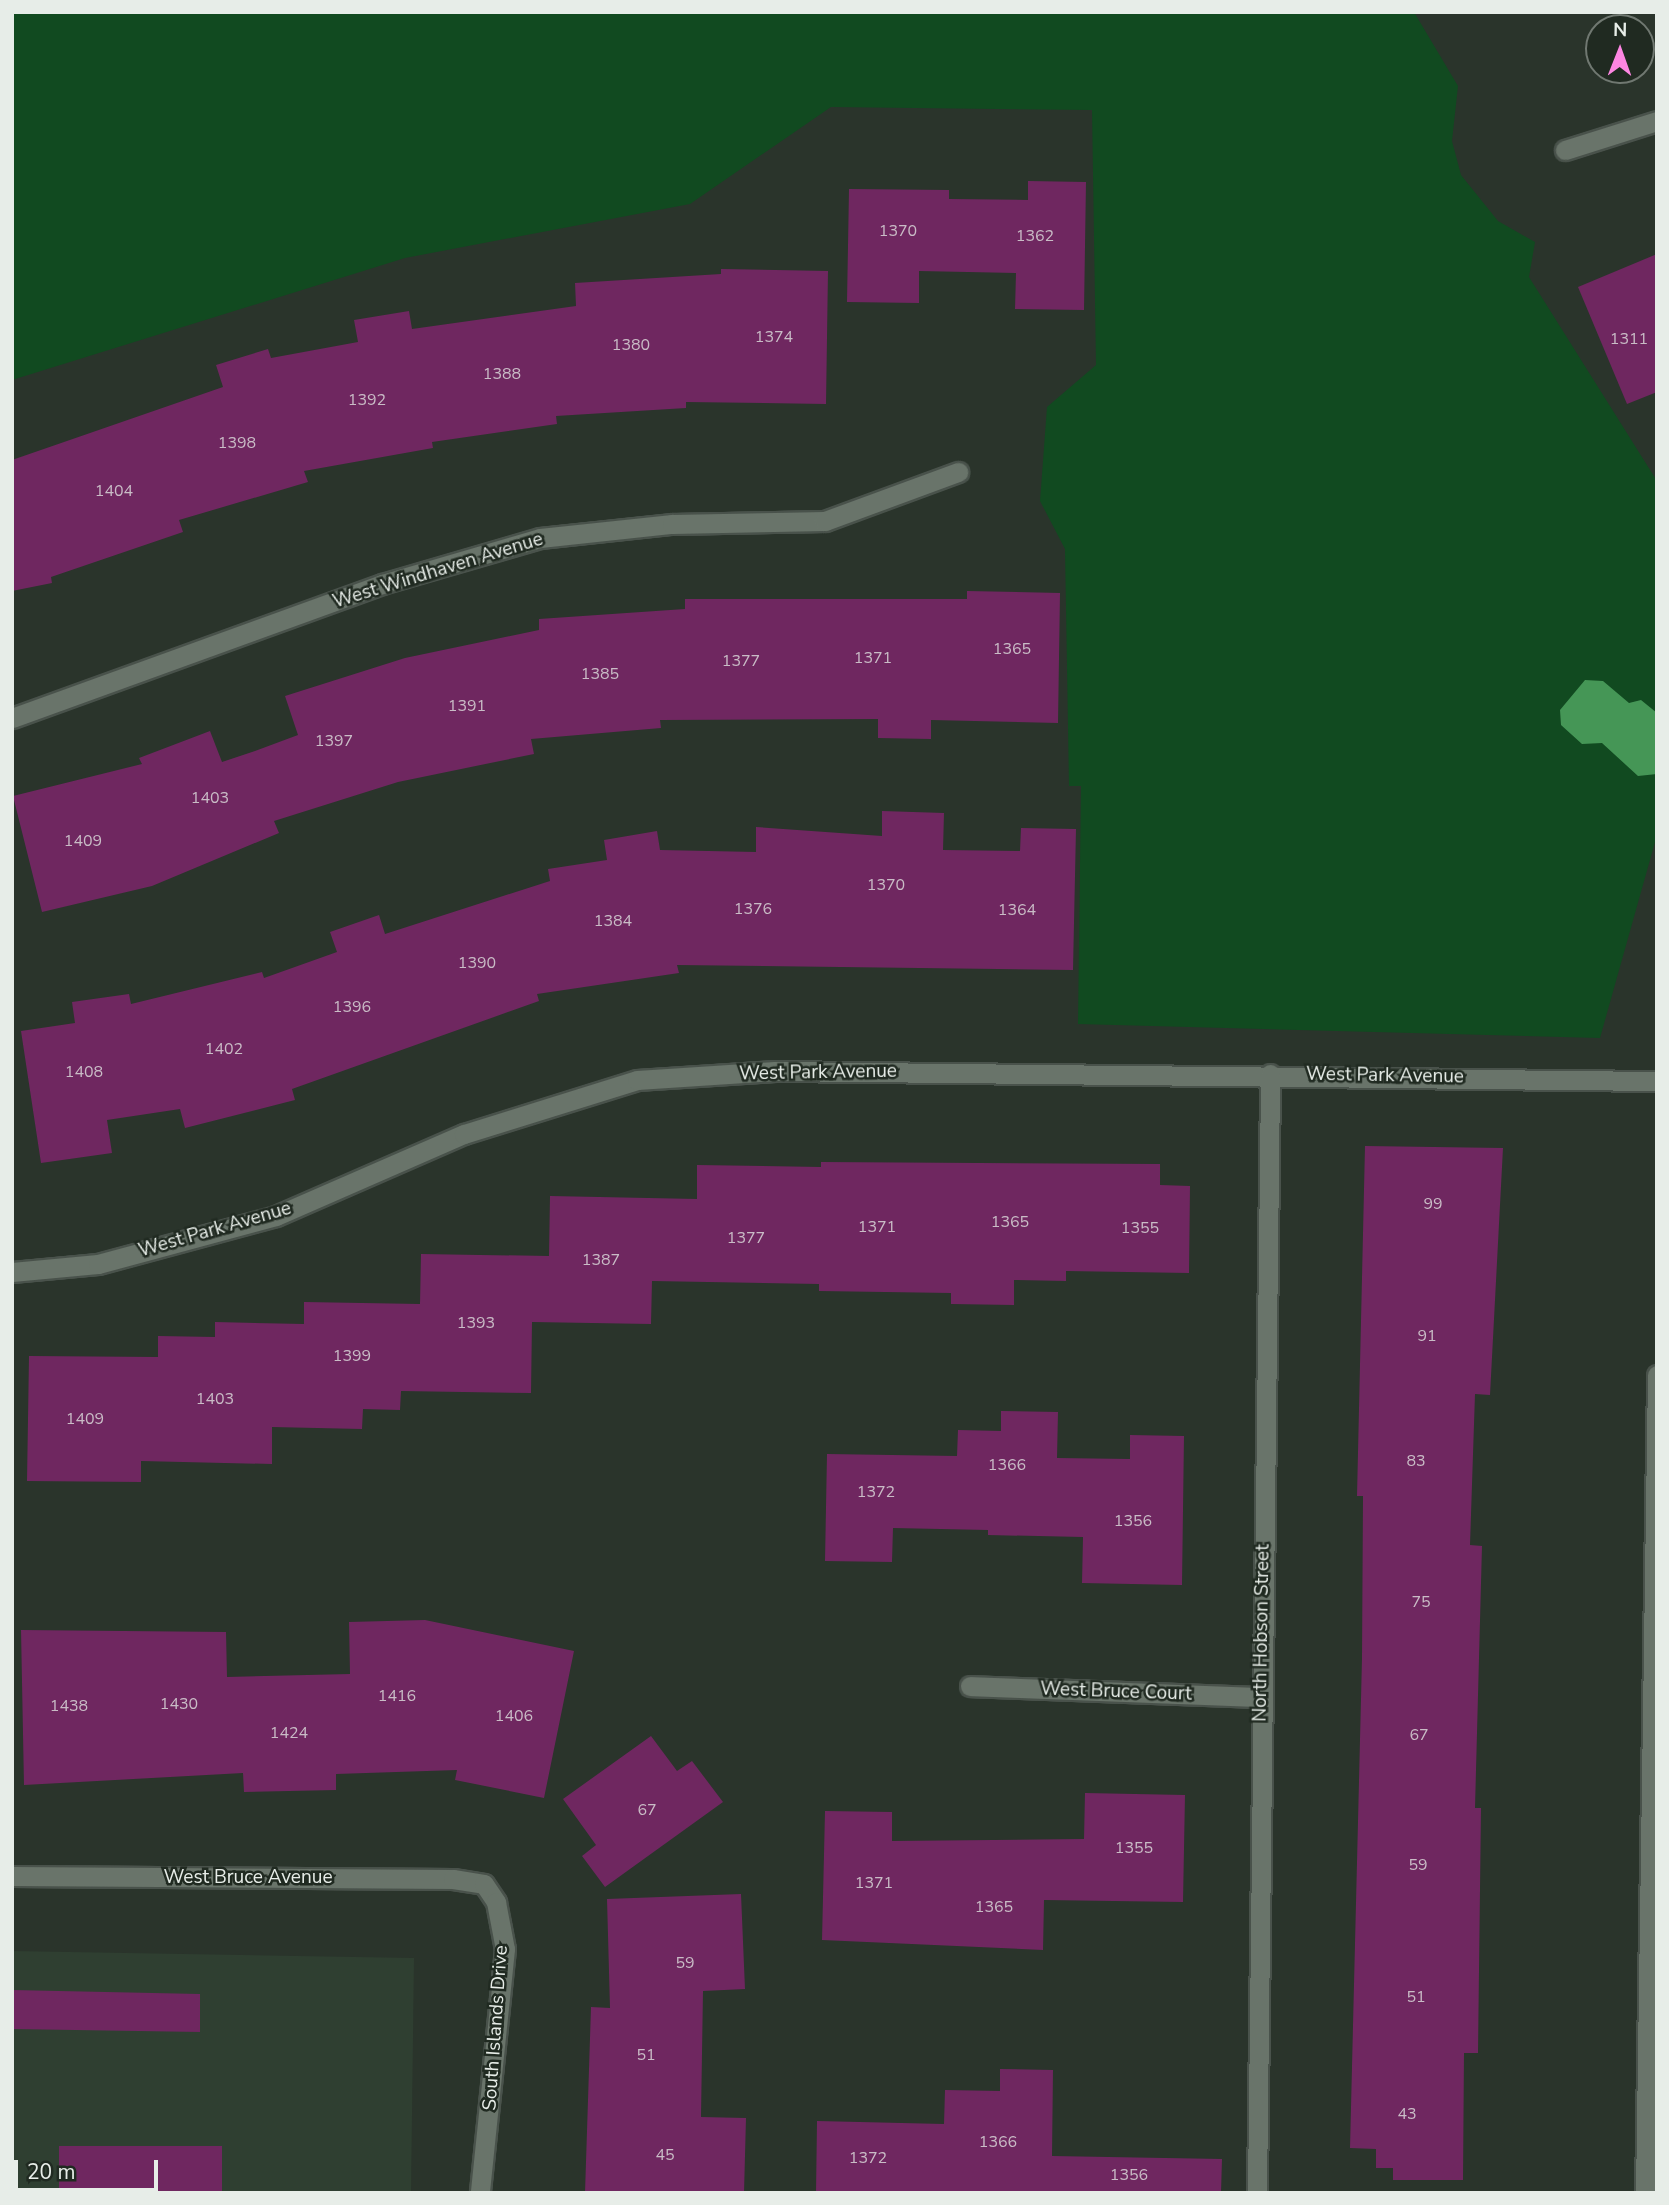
<!DOCTYPE html>
<style>
body{margin:0}
#map{position:relative;width:1669px;height:2205px;overflow:hidden;background:#2a342b;font-family:"Nunito Sans",sans-serif}
div>[style]{position:absolute}
[style*='--x']{left:calc(var(--x)*1px);top:calc(var(--y)*1px);width:calc(var(--w)*1px);rotate:calc(var(--a)*1deg)}
.built>*{inset:0;background:#2f3f31}
.green>*{inset:0;background:#114a20}
.water>*{inset:0;background:#459656}
.building>*{inset:0;background:#6f2760}
.roads{filter:drop-shadow(2px 0 #49524b) drop-shadow(-2px 0 #49524b) drop-shadow(0 2px #49524b) drop-shadow(0 -2px #49524b)}
.minor>*{height:19px;margin:-9.5px;padding:0 9.5px;transform-origin:9.5px;border-radius:9.5px;background:#69746a}
span{translate:-50% -50%;white-space:nowrap;text-align:center;line-height:1.15;-webkit-text-stroke:5px #202a21;paint-order:stroke}
.number-label{font-size:16px;color:#c9bcc6}
.number-label span{-webkit-text-stroke-width:0}
.street-label{font-size:19px;color:#e7ede8}
.frame{position:absolute;inset:0;border:14px solid #e7ede8;pointer-events:none}
.north{position:absolute;left:1585px;top:14px;width:70px;height:70px;box-sizing:border-box;background:#202a21;border:2px solid #707871;border-radius:50%;rotate:1deg;font-size:19px;font-weight:700;line-height:28px;text-align:center;color:#e7ede8}
.north::after{content:'';display:block;margin:auto;width:24px;height:32px;background:#fd86e2;clip-path:polygon(50% 0,100% 100%,50% 72%,0 100%)}
.scale{position:absolute;left:14px;top:2160px;width:144px;height:32px;box-sizing:border-box;border:4px solid #e7ede8;border-top:0;padding-left:9px;font-size:21px;line-height:24px;white-space:nowrap;color:#e7ede8;-webkit-text-stroke:5px #202a21;paint-order:stroke}
</style>
<div id="map">
<div class="built">
<i style="clip-path:polygon(12px 1951px,414px 1958px,411px 2193px,12px 2193px)"></i>
</div>
<div class="green">
<i style="clip-path:polygon(12px 12px,1414px 12px,1458px 86px,1452px 141px,1461px 175px,1498px 221px,1535px 242px,1529px 277px,1657px 481px,1657px 835px,1600px 1038px,1078px 1024px,1081px 786px,1069px 786px,1065px 549px,1040px 501px,1047px 407px,1096px 365px,1092px 110px,831px 107px,690px 204px,405px 258px,12px 380px)"></i>
</div>
<div class="water">
<i style="clip-path:polygon(1585px 680px,1603px 681px,1629px 703px,1641px 700px,1657px 713px,1657px 774px,1638px 776px,1602px 743px,1582px 744px,1561px 725px,1560px 710px)"></i>
</div>
<div class="building">
<i style="clip-path:polygon(1028px 181px,1086px 182px,1084px 310px,1015px 309px,1016px 273px,919px 271px,919px 303px,847px 302px,849px 189px,949px 190px,949px 199px,1028px 200px)"></i>
<i style="clip-path:polygon(1657px 254px,1657px 392px,1627px 404px,1578px 287px)"></i>
<i style="clip-path:polygon(721px 269px,828px 271px,826px 404px,686px 402px,686px 408px,556px 416px,557px 424px,432px 442px,433px 448px,304px 471px,308px 482px,179px 520px,183px 532px,51px 577px,52px 583px,12px 591px,12px 460px,223px 387px,216px 365px,268px 349px,271px 358px,358px 342px,354px 320px,409px 311px,412px 329px,576px 306px,575px 283px,721px 274px)"></i>
<i style="clip-path:polygon(967px 591px,1060px 593px,1058px 723px,931px 720px,931px 739px,878px 738px,878px 719px,660px 720px,661px 728px,531px 739px,534px 754px,398px 782px,274px 821px,279px 833px,152px 886px,42px 912px,13px 796px,142px 764px,139px 758px,210px 731px,222px 762px,255px 751px,298px 735px,285px 696px,405px 658px,539px 630px,539px 619px,685px 609px,685px 599px,967px 599px)"></i>
<i style="clip-path:polygon(882px 811px,944px 813px,943px 850px,1020px 851px,1021px 828px,1076px 829px,1073px 970px,677px 965px,679px 973px,537px 994px,539px 1001px,292px 1089px,295px 1100px,185px 1128px,180px 1109px,107px 1120px,112px 1153px,41px 1163px,21px 1031px,75px 1023px,72px 1002px,129px 994px,131px 1004px,262px 972px,264px 978px,337px 952px,330px 932px,379px 915px,385px 934px,550px 881px,548px 869px,607px 860px,604px 840px,657px 831px,660px 850px,756px 852px,756px 827px,882px 836px)"></i>
<i style="clip-path:polygon(1365px 1146px,1503px 1148px,1490px 1395px,1475px 1394px,1470px 1545px,1482px 1546px,1475px 1808px,1481px 1808px,1478px 2053px,1464px 2053px,1463px 2180px,1393px 2180px,1393px 2168px,1376px 2168px,1376px 2149px,1350px 2148px,1362px 1658px,1363px 1496px,1357px 1496px)"></i>
<i style="clip-path:polygon(821px 1162px,1160px 1164px,1160px 1185px,1190px 1186px,1189px 1273px,1066px 1271px,1066px 1281px,1014px 1280px,1014px 1305px,951px 1304px,951px 1293px,819px 1291px,819px 1284px,652px 1281px,651px 1324px,532px 1322px,531px 1393px,401px 1391px,400px 1410px,363px 1409px,362px 1429px,272px 1427px,272px 1464px,141px 1461px,141px 1482px,27px 1481px,29px 1356px,158px 1357px,158px 1336px,215px 1337px,215px 1322px,304px 1324px,304px 1302px,420px 1304px,421px 1254px,549px 1256px,550px 1196px,697px 1199px,697px 1165px,821px 1167px)"></i>
<i style="clip-path:polygon(1001px 1411px,1058px 1412px,1057px 1458px,1130px 1459px,1130px 1435px,1184px 1436px,1182px 1585px,1082px 1583px,1083px 1537px,988px 1535px,988px 1530px,893px 1528px,892px 1562px,825px 1561px,827px 1454px,957px 1456px,958px 1430px,1001px 1431px)"></i>
<i style="clip-path:polygon(425px 1620px,574px 1651px,544px 1798px,455px 1780px,457px 1770px,336px 1774px,336px 1790px,244px 1792px,243px 1773px,24px 1785px,21px 1630px,226px 1632px,227px 1677px,350px 1674px,349px 1622px)"></i>
<i style="clip-path:polygon(651px 1736px,677px 1771px,692px 1761px,723px 1802px,605px 1887px,582px 1856px,596px 1845px,563px 1799px)"></i>
<i style="clip-path:polygon(1085px 1793px,1185px 1795px,1183px 1902px,1044px 1900px,1043px 1950px,822px 1940px,825px 1811px,892px 1812px,892px 1841px,1084px 1839px)"></i>
<i style="clip-path:polygon(741px 1894px,745px 1989px,703px 1991px,701px 2117px,746px 2118px,744px 2193px,585px 2193px,591px 2007px,610px 2008px,607px 1899px)"></i>
<i style="clip-path:polygon(12px 1990px,200px 1994px,200px 2032px,12px 2029px)"></i>
<i style="clip-path:polygon(1000px 2069px,1053px 2070px,1052px 2156px,1222px 2159px,1221px 2193px,816px 2193px,817px 2121px,944px 2124px,945px 2090px,1000px 2091px)"></i>
<i style="clip-path:polygon(59px 2146px,222px 2146px,222px 2193px,59px 2193px)"></i>
</div>
<div class="roads">
<div class="minor">
<i style="--x:1565;--y:150;--w:96;--a:-17.5"></i>
<i style="--x:12;--y:718;--w:394;--a:-19.9"></i>
<i style="--x:382;--y:584;--w:165;--a:-16.2"></i>
<i style="--x:540;--y:538;--w:133;--a:-6.1"></i>
<i style="--x:672;--y:524;--w:153;--a:-1.1"></i>
<i style="--x:825;--y:521;--w:142;--a:-20.2"></i>
<i style="--x:12;--y:1272;--w:86;--a:-5.3"></i>
<i style="--x:98;--y:1264;--w:184;--a:-15.1"></i>
<i style="--x:276;--y:1216;--w:205;--a:-23.6"></i>
<i style="--x:464;--y:1134;--w:181;--a:-17.3"></i>
<i style="--x:637;--y:1080;--w:138;--a:-3.7"></i>
<i style="--x:775;--y:1071;--w:882;--a:0.65"></i>
<i style="--x:970;--y:1686;--w:291;--a:2.2"></i>
<i style="--x:12;--y:1876;--w:441;--a:0.4"></i>
<i style="--x:453;--y:1879;--w:31;--a:9"></i>
<i style="--x:484;--y:1884;--w:22;--a:56"></i>
<i style="--x:496;--y:1902;--w:48;--a:79.2"></i>
<i style="--x:505;--y:1949;--w:245;--a:95.9"></i>
<i style="--x:1257;--y:2193;--w:1119;--a:-89.33"></i>
<i style="--x:1645;--y:2193;--w:818;--a:-89.16"></i>
</div>
</div>
<div class="number-label">
<span style="left:898px;top:231px">1370</span>
<span style="left:1035px;top:236px">1362</span>
<span style="left:774px;top:337px">1374</span>
<span style="left:1629px;top:339px">1311</span>
<span style="left:631px;top:345px">1380</span>
<span style="left:502px;top:374px">1388</span>
<span style="left:367px;top:400px">1392</span>
<span style="left:237px;top:443px">1398</span>
<span style="left:114px;top:491px">1404</span>
<span style="left:1012px;top:649px">1365</span>
<span style="left:873px;top:658px">1371</span>
<span style="left:741px;top:661px">1377</span>
<span style="left:600px;top:674px">1385</span>
<span style="left:467px;top:706px">1391</span>
<span style="left:334px;top:741px">1397</span>
<span style="left:210px;top:798px">1403</span>
<span style="left:83px;top:841px">1409</span>
<span style="left:886px;top:885px">1370</span>
<span style="left:753px;top:909px">1376</span>
<span style="left:1017px;top:910px">1364</span>
<span style="left:613px;top:921px">1384</span>
<span style="left:477px;top:963px">1390</span>
<span style="left:352px;top:1007px">1396</span>
<span style="left:224px;top:1049px">1402</span>
<span style="left:84px;top:1072px">1408</span>
<span style="left:1433px;top:1204px">99</span>
<span style="left:1010px;top:1222px">1365</span>
<span style="left:877px;top:1227px">1371</span>
<span style="left:1140px;top:1228px">1355</span>
<span style="left:746px;top:1238px">1377</span>
<span style="left:601px;top:1260px">1387</span>
<span style="left:476px;top:1323px">1393</span>
<span style="left:1427px;top:1336px">91</span>
<span style="left:352px;top:1356px">1399</span>
<span style="left:215px;top:1399px">1403</span>
<span style="left:85px;top:1419px">1409</span>
<span style="left:1416px;top:1461px">83</span>
<span style="left:1007px;top:1465px">1366</span>
<span style="left:876px;top:1492px">1372</span>
<span style="left:1133px;top:1521px">1356</span>
<span style="left:1421px;top:1602px">75</span>
<span style="left:397px;top:1696px">1416</span>
<span style="left:179px;top:1704px">1430</span>
<span style="left:69px;top:1706px">1438</span>
<span style="left:514px;top:1716px">1406</span>
<span style="left:289px;top:1733px">1424</span>
<span style="left:1419px;top:1735px">67</span>
<span style="left:647px;top:1810px">67</span>
<span style="left:1134px;top:1848px">1355</span>
<span style="left:1418px;top:1865px">59</span>
<span style="left:874px;top:1883px">1371</span>
<span style="left:994px;top:1907px">1365</span>
<span style="left:685px;top:1963px">59</span>
<span style="left:1416px;top:1997px">51</span>
<span style="left:646px;top:2055px">51</span>
<span style="left:1407px;top:2114px">43</span>
<span style="left:998px;top:2142px">1366</span>
<span style="left:665px;top:2155px">45</span>
<span style="left:868px;top:2158px">1372</span>
<span style="left:1129px;top:2175px">1356</span>
</div>
<div class="street-label">
<span style="left:438px;top:571px;rotate:-17deg">West Windhaven Avenue</span>
<span style="left:818px;top:1073px;rotate:-1deg">West Park Avenue</span>
<span style="left:1385px;top:1076px;rotate:1deg">West Park Avenue</span>
<span style="left:215px;top:1230px;rotate:-16deg">West Park Avenue</span>
<span style="left:1262px;top:1633px;rotate:-89deg">North Hobson Street</span>
<span style="left:1116px;top:1692px;rotate:2deg">West Bruce Court</span>
<span style="left:248px;top:1878px">West Bruce Avenue</span>
<span style="left:496px;top:2028px;rotate:-86deg">South Islands Drive</span>
</div>
<div class="frame"></div>
<div class="north">N</div>
<div class="scale">20 m</div>
</div>
